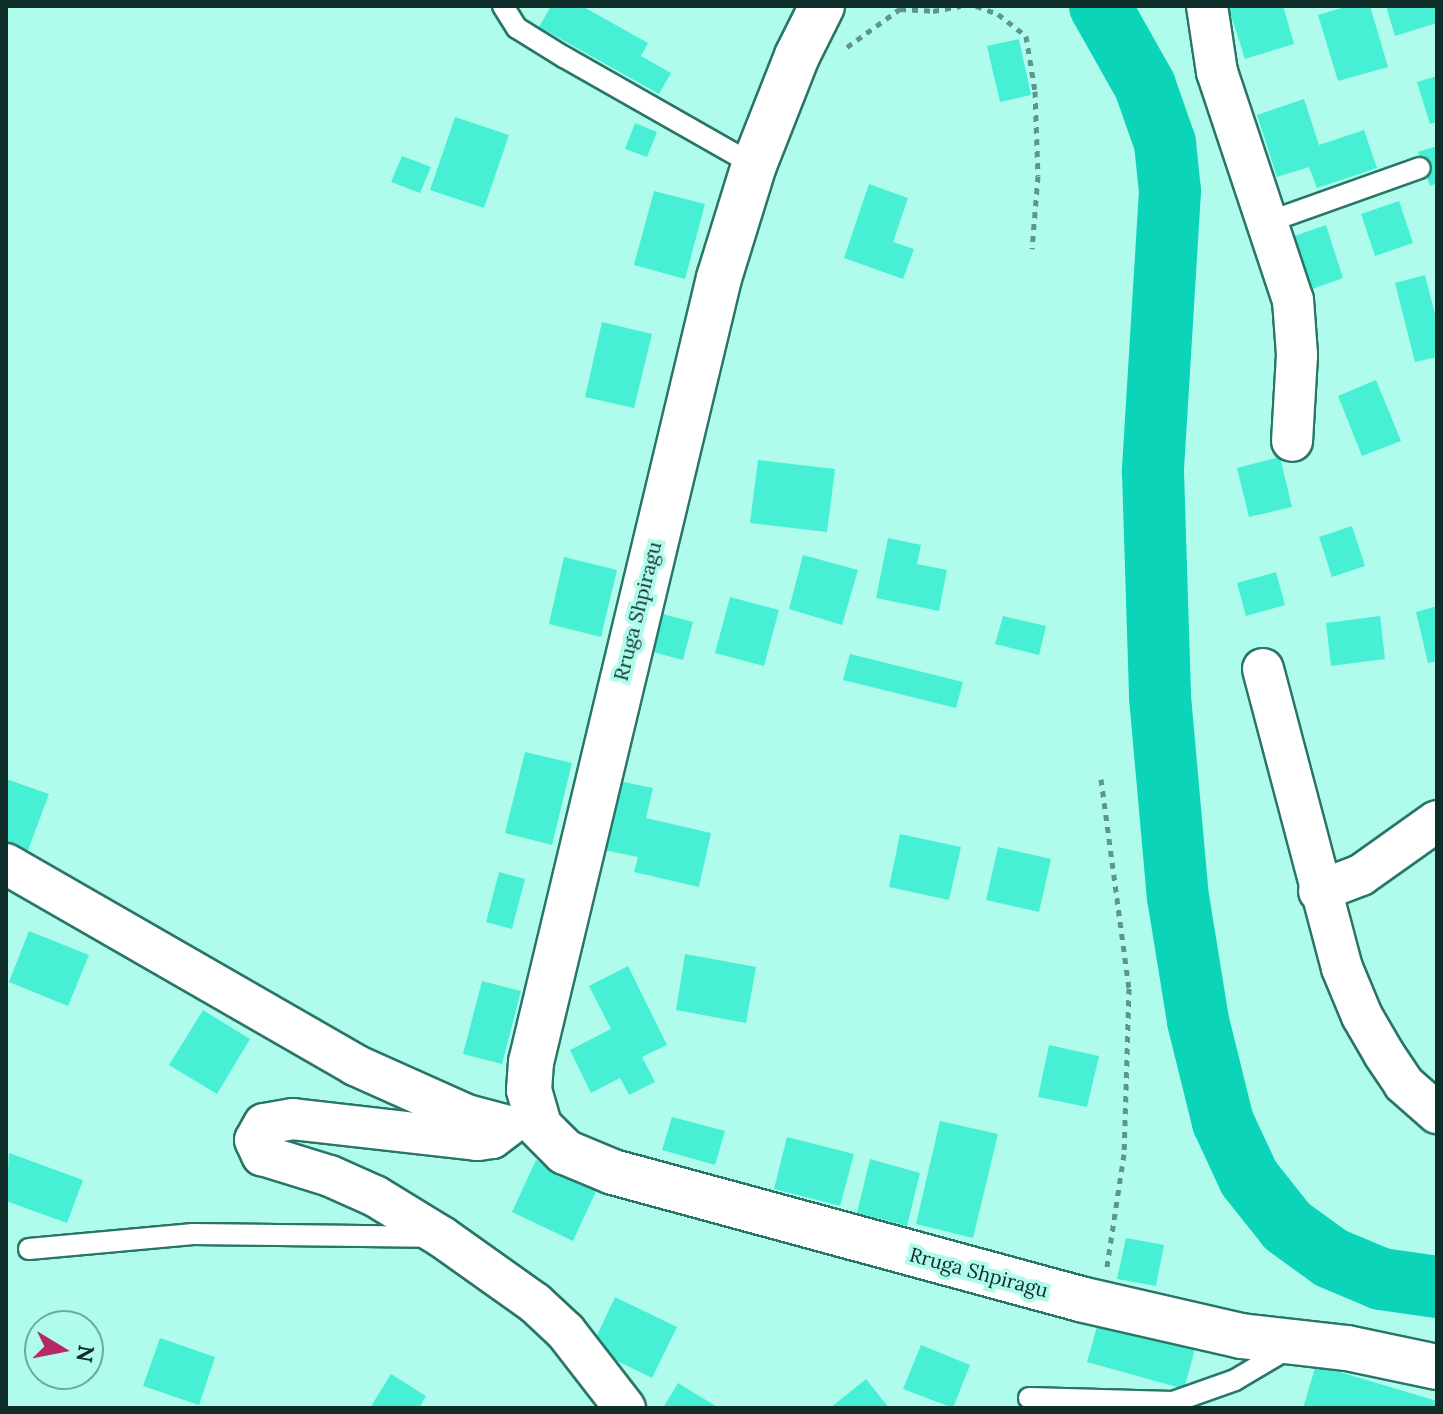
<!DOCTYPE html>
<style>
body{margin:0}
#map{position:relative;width:1443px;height:1414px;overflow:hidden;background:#b0fcec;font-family:Lora,serif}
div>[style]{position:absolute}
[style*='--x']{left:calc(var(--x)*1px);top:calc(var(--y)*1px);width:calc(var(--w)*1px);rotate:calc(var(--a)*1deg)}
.river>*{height:62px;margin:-31px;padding:0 31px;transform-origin:31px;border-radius:31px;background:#0bd4b9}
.building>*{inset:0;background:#47f0d4}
.path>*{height:5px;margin-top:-2.5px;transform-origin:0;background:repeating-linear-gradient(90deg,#5f958b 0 6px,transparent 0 12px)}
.roads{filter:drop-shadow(2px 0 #297669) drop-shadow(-2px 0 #297669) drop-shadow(0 2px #297669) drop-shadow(0 -2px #297669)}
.service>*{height:20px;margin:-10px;padding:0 10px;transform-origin:10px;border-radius:10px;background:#fff}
.minor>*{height:40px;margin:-20px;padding:0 20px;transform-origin:20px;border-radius:20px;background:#fff}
.tertiary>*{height:44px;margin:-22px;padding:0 22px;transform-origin:22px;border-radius:22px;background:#fff}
span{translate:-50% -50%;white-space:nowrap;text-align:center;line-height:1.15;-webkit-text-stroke:8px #b0fcec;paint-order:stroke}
.street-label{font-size:20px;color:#0e2d28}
.frame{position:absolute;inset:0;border:8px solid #0e2d28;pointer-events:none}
.north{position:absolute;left:24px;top:1310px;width:80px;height:80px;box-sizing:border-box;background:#b0fcec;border:2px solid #6fa99e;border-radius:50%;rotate:100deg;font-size:22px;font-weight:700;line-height:32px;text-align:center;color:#0e2d28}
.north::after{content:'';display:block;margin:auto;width:28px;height:36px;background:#b42966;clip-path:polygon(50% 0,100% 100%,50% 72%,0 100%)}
</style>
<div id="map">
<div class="river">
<i style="--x:1100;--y:6;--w:92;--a:60.6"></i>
<i style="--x:1145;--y:86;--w:60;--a:70.7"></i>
<i style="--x:1165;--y:143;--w:48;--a:84.1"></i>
<i style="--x:1170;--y:191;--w:282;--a:93.5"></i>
<i style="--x:1153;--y:472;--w:225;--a:88.2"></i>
<i style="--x:1160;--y:697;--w:201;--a:84.9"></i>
<i style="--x:1178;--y:897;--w:126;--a:80.8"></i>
<i style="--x:1198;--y:1021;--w:104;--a:76.1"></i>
<i style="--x:1223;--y:1122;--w:62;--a:65.1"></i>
<i style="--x:1249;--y:1178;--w:61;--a:51.6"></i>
<i style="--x:1287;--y:1226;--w:54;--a:36"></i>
<i style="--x:1331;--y:1258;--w:54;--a:22.8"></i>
<i style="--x:1381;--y:1279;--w:57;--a:8.1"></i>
</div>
<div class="building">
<i style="clip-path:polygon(551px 6px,582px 6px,648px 43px,641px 56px,671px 73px,659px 94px,539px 27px)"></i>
<i style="clip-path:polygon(1228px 6px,1283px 6px,1294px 44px,1245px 59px)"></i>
<i style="clip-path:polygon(1348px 6px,1370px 6px,1388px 67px,1338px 81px,1318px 15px)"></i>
<i style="clip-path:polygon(1386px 6px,1437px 6px,1437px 23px,1395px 36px)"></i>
<i style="clip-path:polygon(1019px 39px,1031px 95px,1000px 102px,987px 46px)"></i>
<i style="clip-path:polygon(1437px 76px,1437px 122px,1430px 124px,1417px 82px)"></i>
<i style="clip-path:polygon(1304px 99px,1319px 145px,1364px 130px,1377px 168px,1317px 188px,1309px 167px,1277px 177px,1257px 115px)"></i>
<i style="clip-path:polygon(455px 117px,509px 135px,484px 208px,430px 190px)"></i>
<i style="clip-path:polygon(635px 123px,657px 132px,647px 157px,625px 149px)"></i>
<i style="clip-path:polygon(1437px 146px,1437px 183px,1430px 186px,1418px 152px)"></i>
<i style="clip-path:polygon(402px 156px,431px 167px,420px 193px,391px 182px)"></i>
<i style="clip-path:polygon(869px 184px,908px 198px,893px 242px,914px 249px,903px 279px,844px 258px)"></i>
<i style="clip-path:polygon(654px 191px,705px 204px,685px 279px,634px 265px)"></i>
<i style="clip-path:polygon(1399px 201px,1413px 243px,1375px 256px,1361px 214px)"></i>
<i style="clip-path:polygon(1326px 225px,1343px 278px,1304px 292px,1286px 239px)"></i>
<i style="clip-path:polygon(1425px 275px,1437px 322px,1437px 357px,1415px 362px,1395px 283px)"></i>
<i style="clip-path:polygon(602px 322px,652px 334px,634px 408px,585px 397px)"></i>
<i style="clip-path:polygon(1376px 380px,1401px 441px,1362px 456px,1338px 396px)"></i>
<i style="clip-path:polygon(1280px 457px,1292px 507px,1249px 517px,1237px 468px)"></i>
<i style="clip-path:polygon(758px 460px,835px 469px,827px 532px,750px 523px)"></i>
<i style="clip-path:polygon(1352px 526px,1365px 566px,1332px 577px,1319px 537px)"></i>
<i style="clip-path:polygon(888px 538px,921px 545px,917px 564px,947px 570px,939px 611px,876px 598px)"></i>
<i style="clip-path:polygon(803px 555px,858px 570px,842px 625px,789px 609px)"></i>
<i style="clip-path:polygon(564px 557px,617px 570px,601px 637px,549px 624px)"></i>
<i style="clip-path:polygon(1276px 572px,1285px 605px,1246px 616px,1237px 583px)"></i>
<i style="clip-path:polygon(730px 597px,779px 610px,764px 666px,715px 653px)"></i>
<i style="clip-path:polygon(1437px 606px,1437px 661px,1428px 663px,1416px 612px)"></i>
<i style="clip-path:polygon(659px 613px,693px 622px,683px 660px,649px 651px)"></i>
<i style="clip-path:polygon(1003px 616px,1046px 626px,1039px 655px,995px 644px)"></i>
<i style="clip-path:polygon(1380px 616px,1385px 659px,1331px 666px,1326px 623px)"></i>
<i style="clip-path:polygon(850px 654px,963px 682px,956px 708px,843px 680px)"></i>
<i style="clip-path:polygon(525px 752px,572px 763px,552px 845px,505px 833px)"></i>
<i style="clip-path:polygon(6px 779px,49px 794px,24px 861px,6px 850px)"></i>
<i style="clip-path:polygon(614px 780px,653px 788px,646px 818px,711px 833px,699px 887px,634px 872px,638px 857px,599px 849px)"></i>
<i style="clip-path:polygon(900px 834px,961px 847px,949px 900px,889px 887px)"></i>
<i style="clip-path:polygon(998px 847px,1051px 859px,1039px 912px,986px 900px)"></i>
<i style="clip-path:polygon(499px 872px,525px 879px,512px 929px,486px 922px)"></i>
<i style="clip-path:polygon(29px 931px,89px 955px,68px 1006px,9px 982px)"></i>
<i style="clip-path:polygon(685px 954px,756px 967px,746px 1023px,676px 1010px)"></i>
<i style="clip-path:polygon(628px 966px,667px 1045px,642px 1057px,655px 1082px,629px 1095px,620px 1078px,591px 1093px,570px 1050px,611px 1029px,589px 986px)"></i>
<i style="clip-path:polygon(482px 981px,521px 991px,502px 1064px,463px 1054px)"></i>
<i style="clip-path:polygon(203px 1010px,250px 1039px,217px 1094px,169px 1065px)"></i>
<i style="clip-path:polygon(1049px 1045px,1099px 1056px,1087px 1107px,1038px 1097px)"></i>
<i style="clip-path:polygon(672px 1117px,725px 1131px,715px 1165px,662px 1150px)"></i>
<i style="clip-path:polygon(940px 1121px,998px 1134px,973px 1238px,916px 1224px)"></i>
<i style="clip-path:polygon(787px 1137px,854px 1154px,840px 1206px,774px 1189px)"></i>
<i style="clip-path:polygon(9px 1153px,83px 1180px,67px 1223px,6px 1201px)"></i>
<i style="clip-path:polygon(870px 1159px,920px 1173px,907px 1226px,857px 1213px)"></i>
<i style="clip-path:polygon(536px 1160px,597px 1189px,573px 1241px,512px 1212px)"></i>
<i style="clip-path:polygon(1126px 1238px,1164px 1245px,1156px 1286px,1117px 1279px)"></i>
<i style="clip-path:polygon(615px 1297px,677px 1327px,652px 1378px,591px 1348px)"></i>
<i style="clip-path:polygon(1098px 1323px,1195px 1349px,1184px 1389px,1087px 1362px)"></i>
<i style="clip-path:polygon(160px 1338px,215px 1357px,199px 1405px,143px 1386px)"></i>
<i style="clip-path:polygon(921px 1345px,970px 1365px,953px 1408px,903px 1389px)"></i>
<i style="clip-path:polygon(1316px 1365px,1437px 1401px,1435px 1408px,1303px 1408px)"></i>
<i style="clip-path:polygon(391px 1374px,426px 1396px,419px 1408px,370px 1408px)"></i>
<i style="clip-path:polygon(866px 1379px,889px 1408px,830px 1408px)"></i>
<i style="clip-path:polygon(678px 1383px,719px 1408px,663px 1408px)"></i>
</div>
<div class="path">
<i style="--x:976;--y:6;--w:23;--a:20"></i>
<i style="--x:998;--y:14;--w:36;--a:38"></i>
<i style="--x:1026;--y:36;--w:56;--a:80.7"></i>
<i style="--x:1035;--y:91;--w:85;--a:88"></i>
<i style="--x:1038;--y:176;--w:73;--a:94.7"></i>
<i style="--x:900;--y:9;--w:33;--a:3"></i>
<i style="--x:933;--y:11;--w:28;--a:-10"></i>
<i style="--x:847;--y:47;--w:70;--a:-35.7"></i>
<i style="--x:1101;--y:779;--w:211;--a:82.4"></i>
<i style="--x:1129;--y:988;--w:166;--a:91.7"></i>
<i style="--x:1124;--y:1154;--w:114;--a:98.6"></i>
</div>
<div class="roads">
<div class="service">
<i style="--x:503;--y:6;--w:26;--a:58"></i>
<i style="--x:517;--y:28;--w:55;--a:31.7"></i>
<i style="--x:564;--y:57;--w:219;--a:29.6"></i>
<i style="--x:1268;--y:222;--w:161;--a:-19.6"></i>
<i style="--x:29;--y:1249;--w:165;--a:-5.2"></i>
<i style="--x:193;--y:1234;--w:233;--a:0.7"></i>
<i style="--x:1029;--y:1398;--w:144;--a:1.6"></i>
<i style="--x:1173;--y:1402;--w:66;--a:-19.5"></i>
<i style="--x:1235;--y:1380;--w:63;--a:-30.7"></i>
</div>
<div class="minor">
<i style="--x:1207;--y:6;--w:67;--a:81.4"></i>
<i style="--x:1217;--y:72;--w:240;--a:71.6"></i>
<i style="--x:1293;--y:300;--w:55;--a:85.8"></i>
<i style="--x:1297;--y:355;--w:86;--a:93.3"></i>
<i style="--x:1263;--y:669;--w:309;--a:75.2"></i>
<i style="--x:1342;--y:968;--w:52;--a:67.4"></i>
<i style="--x:1362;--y:1016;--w:44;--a:59.9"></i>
<i style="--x:1384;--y:1054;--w:36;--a:56"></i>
<i style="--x:1404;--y:1084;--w:44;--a:41.3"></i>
<i style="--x:6;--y:864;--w:403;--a:29.9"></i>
<i style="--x:355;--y:1065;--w:123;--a:24.1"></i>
<i style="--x:467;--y:1115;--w:42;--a:15"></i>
<i style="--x:1319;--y:891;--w:45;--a:-20.9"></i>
<i style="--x:1361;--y:875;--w:93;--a:-35.4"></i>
<i style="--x:508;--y:1126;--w:20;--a:143"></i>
<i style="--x:492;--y:1138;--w:15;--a:172"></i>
<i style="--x:477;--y:1140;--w:185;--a:-173.5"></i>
<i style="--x:293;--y:1119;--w:29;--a:170"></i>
<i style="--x:264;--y:1124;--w:18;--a:119"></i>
<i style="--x:255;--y:1140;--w:17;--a:65"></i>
<i style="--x:262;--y:1155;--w:71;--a:17.2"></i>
<i style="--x:330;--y:1176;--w:49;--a:24"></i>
<i style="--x:375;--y:1196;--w:79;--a:31.5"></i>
<i style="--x:442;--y:1237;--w:114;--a:35.4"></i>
<i style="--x:535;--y:1303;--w:42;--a:43.1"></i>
<i style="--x:566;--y:1332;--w:96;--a:52.2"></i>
</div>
<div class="tertiary">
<i style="--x:822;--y:6;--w:56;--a:116.6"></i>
<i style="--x:797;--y:56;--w:117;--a:111.5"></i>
<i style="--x:754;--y:165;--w:118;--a:107.2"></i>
<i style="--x:719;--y:278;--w:806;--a:103.48"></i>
<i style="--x:531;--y:1062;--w:28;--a:94"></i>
<i style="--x:529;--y:1090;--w:37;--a:74"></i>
<i style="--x:539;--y:1126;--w:37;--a:45"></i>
<i style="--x:565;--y:1152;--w:52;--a:22.6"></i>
<i style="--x:613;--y:1172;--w:484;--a:15.2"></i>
<i style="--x:1080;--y:1299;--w:165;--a:12.9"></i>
<i style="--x:1241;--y:1336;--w:107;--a:6.5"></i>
<i style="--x:1347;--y:1348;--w:92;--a:11.9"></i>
</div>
</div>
<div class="street-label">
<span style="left:637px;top:611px;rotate:-76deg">Rruga Shpiragu</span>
<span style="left:979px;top:1272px;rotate:15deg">Rruga Shpiragu</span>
</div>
<div class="frame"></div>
<div class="north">N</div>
</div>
